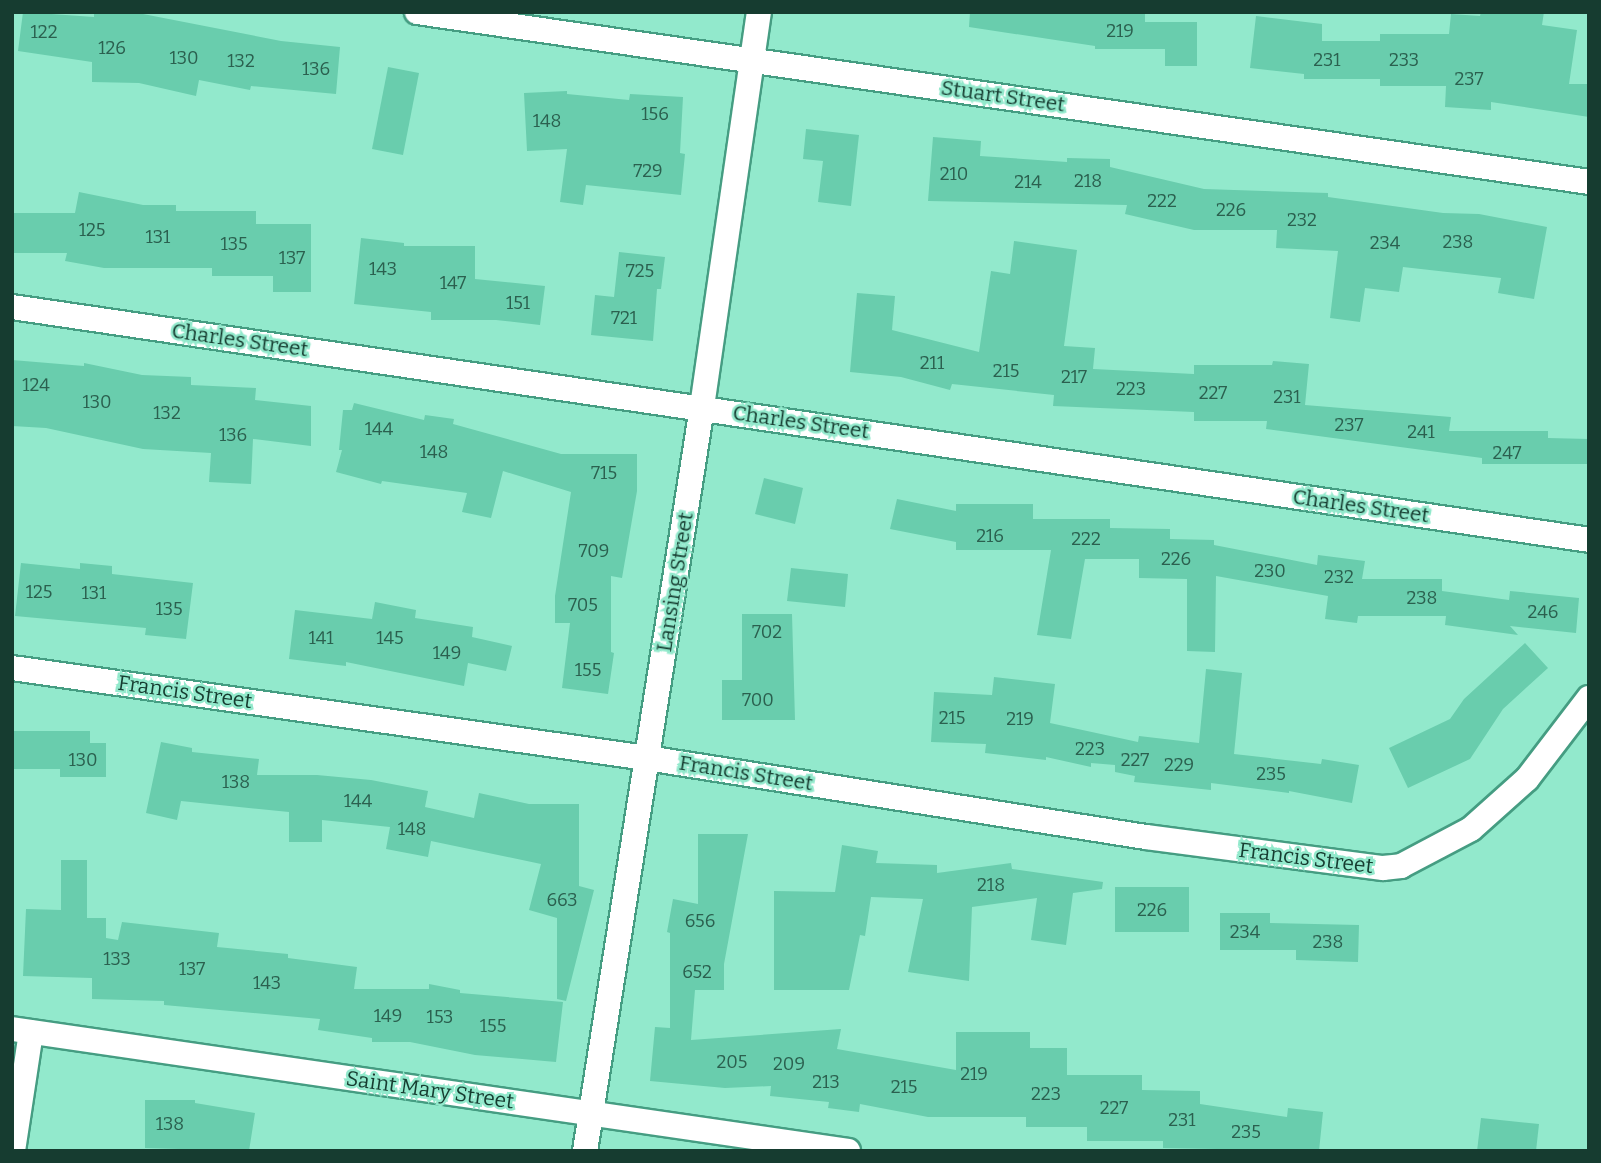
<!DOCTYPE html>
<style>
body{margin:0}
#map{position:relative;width:1601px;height:1163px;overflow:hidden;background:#92e9cc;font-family:Bitter,serif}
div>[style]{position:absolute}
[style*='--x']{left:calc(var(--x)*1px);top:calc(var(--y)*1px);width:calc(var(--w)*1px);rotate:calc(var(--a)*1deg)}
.building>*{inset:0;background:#69cdad}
.roads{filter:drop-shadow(2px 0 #459d82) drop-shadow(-2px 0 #459d82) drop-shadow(0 2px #459d82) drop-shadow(0 -2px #459d82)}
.street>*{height:24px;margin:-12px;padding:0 12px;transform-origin:12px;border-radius:12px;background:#fff}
span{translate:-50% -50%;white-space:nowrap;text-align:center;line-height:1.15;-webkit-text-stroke:5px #92e9cc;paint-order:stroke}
.number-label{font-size:18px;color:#2b604f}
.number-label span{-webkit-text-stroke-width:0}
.street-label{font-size:21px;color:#163c30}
.frame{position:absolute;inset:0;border:14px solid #163c30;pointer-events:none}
</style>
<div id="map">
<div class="building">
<i style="clip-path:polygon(23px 12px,94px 17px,94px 13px,143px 14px,281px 41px,340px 47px,336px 94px,251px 86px,250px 90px,199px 80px,196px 96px,139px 83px,92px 82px,92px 62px,18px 51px)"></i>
<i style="clip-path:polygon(970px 12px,1145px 12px,1145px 22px,1197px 22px,1197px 66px,1165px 66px,1165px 49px,1095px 49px,1095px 46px,969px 27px)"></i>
<i style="clip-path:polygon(1481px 12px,1544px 12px,1542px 25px,1577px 30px,1569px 84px,1589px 84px,1589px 117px,1491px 102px,1491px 110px,1445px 107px,1446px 86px,1380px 86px,1380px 79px,1304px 79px,1304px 74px,1250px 68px,1256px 16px,1322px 24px,1322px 41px,1380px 41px,1380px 34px,1449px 34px,1451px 14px,1480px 16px)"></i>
<i style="clip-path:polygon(388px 67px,419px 73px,403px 155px,372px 149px)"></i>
<i style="clip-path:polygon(567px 91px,567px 94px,629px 100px,630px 94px,683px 97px,680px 153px,685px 154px,681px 195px,586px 185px,583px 205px,560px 202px,567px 149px,527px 151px,524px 93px)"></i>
<i style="clip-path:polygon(806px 129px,859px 135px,851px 206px,818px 202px,823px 161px,803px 159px)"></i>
<i style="clip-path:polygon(933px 137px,981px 141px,980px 156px,1067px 162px,1067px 158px,1110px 159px,1110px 167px,1204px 189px,1328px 193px,1328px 197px,1443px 213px,1479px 214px,1547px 227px,1534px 299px,1498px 293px,1501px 278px,1403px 267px,1399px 292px,1365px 288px,1360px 322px,1330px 318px,1338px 251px,1276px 248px,1277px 230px,1194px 230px,1125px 214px,1127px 205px,928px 201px)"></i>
<i style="clip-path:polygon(79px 192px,143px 205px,176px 205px,176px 211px,256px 211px,256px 224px,311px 224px,311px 292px,273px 292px,273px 276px,212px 276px,212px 268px,104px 268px,65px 261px,67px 253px,12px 253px,12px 213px,75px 213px)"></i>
<i style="clip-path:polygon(361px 238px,404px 243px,404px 246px,475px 246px,475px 279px,545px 286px,540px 325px,496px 320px,431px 320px,431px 312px,354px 304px)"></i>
<i style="clip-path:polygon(1014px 241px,1077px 250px,1064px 346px,1095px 348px,1093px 369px,1194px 374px,1194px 365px,1272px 365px,1273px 361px,1309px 364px,1305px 405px,1451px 417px,1449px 431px,1548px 431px,1548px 438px,1589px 439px,1589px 464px,1482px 464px,1482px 458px,1266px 429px,1267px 421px,1194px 421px,1194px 412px,1053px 406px,1054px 395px,952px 384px,950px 390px,901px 377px,850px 372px,857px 293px,895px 296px,892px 330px,979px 352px,991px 271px,1010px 274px)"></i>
<i style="clip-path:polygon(619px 252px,665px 257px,661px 289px,657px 289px,653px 341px,591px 335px,595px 295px,614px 297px)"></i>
<i style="clip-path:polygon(12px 360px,84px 366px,84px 363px,142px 375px,191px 377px,191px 385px,256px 388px,255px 400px,311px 406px,311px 446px,253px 439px,251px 484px,209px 482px,211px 453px,143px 449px,46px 428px,12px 426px)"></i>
<i style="clip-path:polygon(354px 403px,424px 420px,425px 415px,454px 419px,453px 424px,561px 454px,637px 454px,637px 491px,622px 578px,611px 576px,611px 652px,614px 653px,608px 694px,562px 688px,570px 623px,555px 623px,555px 596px,571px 492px,503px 471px,491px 518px,462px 512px,467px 493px,382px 481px,381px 484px,336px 472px,342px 450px,339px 450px,343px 410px,352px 410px)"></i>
<i style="clip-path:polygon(764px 478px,803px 488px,795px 524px,755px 514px)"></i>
<i style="clip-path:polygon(897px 499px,956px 511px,956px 504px,1033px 504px,1033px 519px,1110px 519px,1110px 528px,1170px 529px,1170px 539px,1214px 540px,1214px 545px,1317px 565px,1318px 555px,1365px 561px,1362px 579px,1442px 579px,1442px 591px,1509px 600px,1510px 591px,1579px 598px,1576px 633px,1510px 626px,1518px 635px,1445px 625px,1446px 616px,1358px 616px,1357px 623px,1325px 619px,1328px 596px,1216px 576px,1215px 652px,1187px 651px,1187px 579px,1139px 578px,1139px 559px,1085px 559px,1071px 639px,1037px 635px,1051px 550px,956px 550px,956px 542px,890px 529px)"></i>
<i style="clip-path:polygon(21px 563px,80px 569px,80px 563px,112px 566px,112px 574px,193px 583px,186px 639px,145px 635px,146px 628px,15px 616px)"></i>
<i style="clip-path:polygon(791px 568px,848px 574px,845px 607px,787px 601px)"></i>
<i style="clip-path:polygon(375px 602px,416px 610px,415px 618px,473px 627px,472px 637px,512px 646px,506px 671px,468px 663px,464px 686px,346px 662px,346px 666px,289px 659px,295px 610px,372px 619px)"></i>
<i style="clip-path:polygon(742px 614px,792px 614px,795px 720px,722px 720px,722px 680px,742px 680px)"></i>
<i style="clip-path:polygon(1525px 643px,1548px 668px,1503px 709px,1470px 759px,1408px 788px,1389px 748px,1450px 719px,1464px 699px)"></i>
<i style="clip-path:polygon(1206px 669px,1242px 673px,1234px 754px,1321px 764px,1322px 759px,1359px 765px,1352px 803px,1289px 791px,1289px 793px,1211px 783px,1211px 790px,1134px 782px,1135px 776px,1115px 772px,1115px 765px,1091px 763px,1091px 767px,1046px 757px,1046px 760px,985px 753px,986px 744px,931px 742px,934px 692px,992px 695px,994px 677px,1055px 684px,1050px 723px,1138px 742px,1139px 736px,1199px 743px)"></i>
<i style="clip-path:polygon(12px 731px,90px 731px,90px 743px,106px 743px,106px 777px,60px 777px,60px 769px,12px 769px)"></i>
<i style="clip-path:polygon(161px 742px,192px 748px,192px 752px,259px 759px,257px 775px,317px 775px,371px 780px,428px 791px,425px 807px,474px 818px,479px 793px,529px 804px,579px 804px,579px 886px,594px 890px,566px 1001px,557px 999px,557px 918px,529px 910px,541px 864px,431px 841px,428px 857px,386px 849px,390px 827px,322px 820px,322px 842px,289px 842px,289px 812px,181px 801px,177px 820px,146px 813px)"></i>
<i style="clip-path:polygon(698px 834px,748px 834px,724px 964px,724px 990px,695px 990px,691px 1040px,841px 1029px,837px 1049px,956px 1070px,956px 1032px,1030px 1032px,1030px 1048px,1067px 1048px,1067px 1075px,1142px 1075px,1142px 1090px,1200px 1091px,1200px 1104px,1287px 1117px,1288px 1108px,1323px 1112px,1319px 1151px,1163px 1148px,1163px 1141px,1087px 1141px,1087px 1127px,1026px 1127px,1026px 1117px,928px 1117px,860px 1104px,859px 1112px,828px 1108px,829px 1102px,770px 1096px,771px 1086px,725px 1088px,650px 1081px,655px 1027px,670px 1028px,670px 933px,667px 932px,673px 899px,698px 904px)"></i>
<i style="clip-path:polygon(842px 845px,878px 851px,876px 863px,937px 865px,937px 873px,1011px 863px,1012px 869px,1103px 882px,1102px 889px,1073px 893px,1066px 945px,1031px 940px,1037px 898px,972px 907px,969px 981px,908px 972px,923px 899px,871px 897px,865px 936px,860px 935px,849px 990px,774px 990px,774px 891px,835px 892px)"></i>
<i style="clip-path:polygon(61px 860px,87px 860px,87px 918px,106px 918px,106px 938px,118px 940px,122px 922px,219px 933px,217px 947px,288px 954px,288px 958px,357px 967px,354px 989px,429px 989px,429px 984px,460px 990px,460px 993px,563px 1002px,556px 1062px,475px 1055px,410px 1042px,372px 1042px,372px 1038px,318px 1030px,320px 1019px,164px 1005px,164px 1001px,92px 999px,92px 978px,23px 976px,26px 909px,61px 910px)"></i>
<i style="clip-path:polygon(1115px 887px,1189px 887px,1189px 932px,1115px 932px)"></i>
<i style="clip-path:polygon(1220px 913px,1270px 913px,1270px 923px,1359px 925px,1358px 962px,1296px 960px,1296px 950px,1220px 950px)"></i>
<i style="clip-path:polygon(145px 1100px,195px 1100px,195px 1103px,255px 1113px,249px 1151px,145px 1148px)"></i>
<i style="clip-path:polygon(1481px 1118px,1539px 1124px,1536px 1151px,1477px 1151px)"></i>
</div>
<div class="roads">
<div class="street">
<i style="--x:417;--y:12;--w:1184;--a:8.25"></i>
<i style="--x:12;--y:307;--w:1594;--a:8.4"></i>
<i style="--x:12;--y:668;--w:641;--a:8.07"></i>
<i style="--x:647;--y:758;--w:505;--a:9"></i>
<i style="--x:1146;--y:837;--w:239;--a:7.5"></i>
<i style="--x:1383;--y:868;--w:18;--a:-6"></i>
<i style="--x:1401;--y:866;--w:79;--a:-27.9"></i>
<i style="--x:1471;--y:829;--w:75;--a:-41.8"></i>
<i style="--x:1527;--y:779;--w:102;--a:-52.6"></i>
<i style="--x:12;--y:1029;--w:845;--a:8.3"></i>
<i style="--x:13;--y:1151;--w:120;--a:-81.4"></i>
<i style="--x:585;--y:1151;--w:753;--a:-81.06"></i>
<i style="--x:702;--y:407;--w:399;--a:-81.8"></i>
</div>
</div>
<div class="number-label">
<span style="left:1120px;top:31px">219</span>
<span style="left:44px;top:32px">122</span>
<span style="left:112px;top:48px">126</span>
<span style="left:184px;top:58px">130</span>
<span style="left:1327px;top:60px">231</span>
<span style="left:1404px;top:60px">233</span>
<span style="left:241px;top:61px">132</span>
<span style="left:316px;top:69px">136</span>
<span style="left:1469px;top:79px">237</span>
<span style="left:655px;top:114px">156</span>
<span style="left:547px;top:121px">148</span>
<span style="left:648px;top:171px">729</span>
<span style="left:954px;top:174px">210</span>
<span style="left:1088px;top:181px">218</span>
<span style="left:1028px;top:182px">214</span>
<span style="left:1162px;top:201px">222</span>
<span style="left:1231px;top:210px">226</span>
<span style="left:1302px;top:220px">232</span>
<span style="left:92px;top:230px">125</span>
<span style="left:158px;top:237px">131</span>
<span style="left:1458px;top:242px">238</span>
<span style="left:1385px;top:243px">234</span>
<span style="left:234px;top:244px">135</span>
<span style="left:292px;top:258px">137</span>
<span style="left:383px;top:269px">143</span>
<span style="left:640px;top:271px">725</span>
<span style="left:453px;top:283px">147</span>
<span style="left:518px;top:303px">151</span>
<span style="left:624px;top:318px">721</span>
<span style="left:932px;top:363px">211</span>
<span style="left:1006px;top:371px">215</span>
<span style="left:1074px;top:377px">217</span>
<span style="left:36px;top:385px">124</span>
<span style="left:1131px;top:389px">223</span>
<span style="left:1213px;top:393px">227</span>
<span style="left:1287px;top:397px">231</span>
<span style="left:97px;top:402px">130</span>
<span style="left:167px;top:413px">132</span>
<span style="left:1349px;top:425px">237</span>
<span style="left:379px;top:429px">144</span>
<span style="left:1421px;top:432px">241</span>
<span style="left:233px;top:435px">136</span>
<span style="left:434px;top:452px">148</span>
<span style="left:1507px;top:453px">247</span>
<span style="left:604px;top:473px">715</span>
<span style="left:990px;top:536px">216</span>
<span style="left:1086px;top:539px">222</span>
<span style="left:594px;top:551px">709</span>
<span style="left:1176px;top:559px">226</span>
<span style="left:1270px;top:571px">230</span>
<span style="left:1339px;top:577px">232</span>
<span style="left:39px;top:592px">125</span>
<span style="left:94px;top:593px">131</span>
<span style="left:1422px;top:598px">238</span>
<span style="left:583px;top:605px">705</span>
<span style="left:169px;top:609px">135</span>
<span style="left:1543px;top:612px">246</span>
<span style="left:767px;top:632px">702</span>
<span style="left:321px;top:638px">141</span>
<span style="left:390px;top:638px">145</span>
<span style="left:447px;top:653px">149</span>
<span style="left:588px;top:670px">155</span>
<span style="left:758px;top:700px">700</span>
<span style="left:952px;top:718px">215</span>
<span style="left:1020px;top:719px">219</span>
<span style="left:1090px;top:749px">223</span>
<span style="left:83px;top:760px">130</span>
<span style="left:1135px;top:760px">227</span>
<span style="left:1179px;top:765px">229</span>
<span style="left:1271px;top:774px">235</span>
<span style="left:236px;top:782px">138</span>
<span style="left:358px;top:801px">144</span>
<span style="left:412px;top:829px">148</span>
<span style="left:991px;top:885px">218</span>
<span style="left:562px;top:900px">663</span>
<span style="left:1152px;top:910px">226</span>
<span style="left:700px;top:921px">656</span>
<span style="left:1245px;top:932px">234</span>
<span style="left:1328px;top:942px">238</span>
<span style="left:117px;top:959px">133</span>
<span style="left:192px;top:969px">137</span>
<span style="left:697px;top:972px">652</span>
<span style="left:267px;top:983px">143</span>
<span style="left:388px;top:1016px">149</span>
<span style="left:440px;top:1017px">153</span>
<span style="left:493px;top:1026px">155</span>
<span style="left:732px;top:1062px">205</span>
<span style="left:789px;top:1064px">209</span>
<span style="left:974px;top:1074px">219</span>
<span style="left:826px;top:1082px">213</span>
<span style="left:904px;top:1087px">215</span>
<span style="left:1046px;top:1094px">223</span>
<span style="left:1114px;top:1108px">227</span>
<span style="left:1182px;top:1120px">231</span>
<span style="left:170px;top:1124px">138</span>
<span style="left:1246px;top:1132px">235</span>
</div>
<div class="street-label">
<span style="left:1003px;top:96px;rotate:8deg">Stuart Street</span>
<span style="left:240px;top:340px;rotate:8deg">Charles Street</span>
<span style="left:801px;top:422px;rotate:8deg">Charles Street</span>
<span style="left:1361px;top:506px;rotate:8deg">Charles Street</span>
<span style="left:675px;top:582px;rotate:-81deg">Lansing Street</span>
<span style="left:185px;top:692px;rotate:8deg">Francis Street</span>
<span style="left:746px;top:773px;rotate:9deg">Francis Street</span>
<span style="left:1306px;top:858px;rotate:7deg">Francis Street</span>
<span style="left:430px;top:1090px;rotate:8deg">Saint Mary Street</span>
</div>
<div class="frame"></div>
</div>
